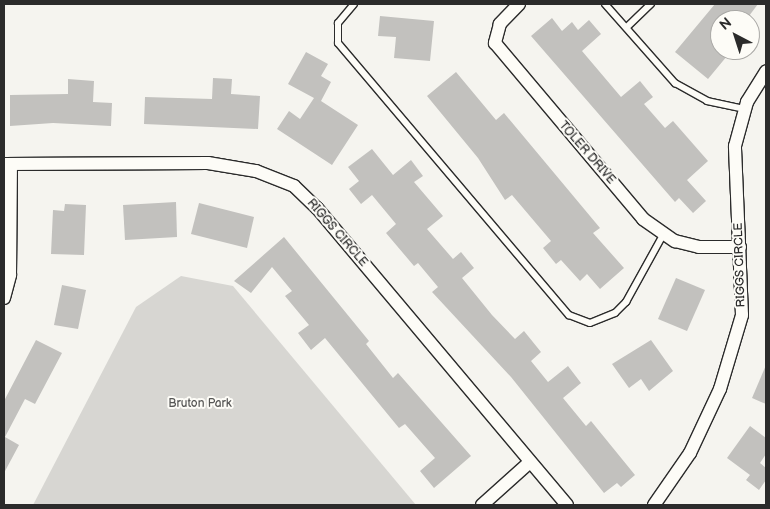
<!DOCTYPE html>
<style>
body{margin:0}
#map{position:relative;width:770px;height:509px;overflow:hidden;background:#f5f4ef;font-family:"Balsamiq Sans",sans-serif}
div>[style]{position:absolute}
[style*='--x']{left:calc(var(--x)*1px);top:calc(var(--y)*1px);width:calc(var(--w)*1px);rotate:calc(var(--a)*1deg)}
.green>*{inset:0;background:#d7d6d2}
.building>*{inset:0;background:#c2c1be}
.roads{filter:drop-shadow(1px 0 #2b2b2b) drop-shadow(-1px 0 #2b2b2b) drop-shadow(0 1px #2b2b2b) drop-shadow(0 -1px #2b2b2b)}
.lane>*{height:6px;margin:-3px;padding:0 3px;transform-origin:3px;border-radius:3px;background:#fdfcf7}
.street>*{height:12px;margin:-6px;padding:0 6px;transform-origin:6px;border-radius:6px;background:#fdfcf7}
span{translate:-50% -50%;white-space:nowrap;text-align:center;line-height:1.15;-webkit-text-stroke:4px #fdfcf7;paint-order:stroke}
.street-label{font-size:12px;color:#2b2b2b}
.park-label{font-size:12px;color:#565655}
.frame{position:absolute;inset:0;border:5px solid #2b2b2b;pointer-events:none}
.north{position:absolute;left:710px;top:10px;width:50px;height:50px;box-sizing:border-box;background:#fdfcf7;border:1px solid #a9a8a5;border-radius:50%;rotate:320deg;font-size:14px;font-weight:700;line-height:20px;text-align:center;color:#2b2b2b}
.north::after{content:'';display:block;margin:auto;width:18px;height:22px;background:#2b2b2b;clip-path:polygon(50% 0,100% 100%,50% 72%,0 100%)}
</style>
<div id="map">
<div class="green">
<i style="clip-path:polygon(181px 276px,233px 286px,416px 505px,33px 505px,136px 307px)"></i>
</div>
<div class="building">
<i style="clip-path:polygon(715px 4px,758px 4px,746px 20px,720px 20px,720px 50px,732px 50px,708px 79px,675px 52px)"></i>
<i style="clip-path:polygon(380px 16px,434px 21px,430px 61px,394px 58px,396px 37px,378px 36px)"></i>
<i style="clip-path:polygon(552px 18px,562px 31px,572px 22px,578px 30px,589px 20px,601px 34px,582px 51px,621px 97px,640px 81px,653px 97px,644px 104px,665px 128px,673px 121px,708px 161px,687px 180px,706px 201px,693px 213px,679px 198px,675px 202px,531px 36px)"></i>
<i style="clip-path:polygon(306px 52px,328px 64px,321px 76px,331px 82px,321px 101px,358px 125px,332px 165px,277px 129px,289px 111px,300px 119px,314px 98px,288px 84px)"></i>
<i style="clip-path:polygon(456px 72px,496px 120px,504px 113px,600px 228px,593px 233px,624px 268px,600px 289px,587px 274px,580px 281px,561px 260px,556px 264px,543px 248px,551px 241px,512px 195px,505px 200px,478px 158px,427px 96px)"></i>
<i style="clip-path:polygon(213px 78px,232px 79px,231px 94px,260px 96px,258px 129px,144px 124px,145px 97px,212px 99px)"></i>
<i style="clip-path:polygon(68px 79px,94px 81px,93px 102px,112px 103px,111px 126px,53px 123px,10px 126px,10px 95px,68px 94px)"></i>
<i style="clip-path:polygon(372px 149px,393px 175px,411px 160px,423px 176px,414px 182px,443px 216px,427px 229px,453px 259px,461px 252px,474px 268px,462px 278px,492px 315px,515px 339px,524px 331px,541px 352px,531px 361px,548px 382px,568px 366px,581px 383px,563px 398px,586px 426px,591px 421px,635px 475px,621px 487px,617px 483px,604px 493px,511px 377px,432px 292px,438px 287px,418px 263px,414px 266px,386px 233px,396px 224px,372px 195px,361px 204px,349px 189px,359px 181px,348px 167px)"></i>
<i style="clip-path:polygon(176px 202px,177px 237px,125px 240px,123px 205px)"></i>
<i style="clip-path:polygon(199px 203px,254px 217px,247px 248px,191px 234px)"></i>
<i style="clip-path:polygon(65px 204px,86px 205px,84px 255px,51px 254px,53px 210px,64px 211px)"></i>
<i style="clip-path:polygon(284px 237px,369px 341px,366px 344px,393px 378px,398px 373px,471px 456px,434px 488px,420px 471px,435px 458px,405px 424px,399px 428px,325px 338px,311px 350px,298px 333px,309px 325px,285px 296px,292px 291px,272px 267px,251px 293px,234px 281px)"></i>
<i style="clip-path:polygon(676px 278px,705px 290px,687px 331px,658px 319px)"></i>
<i style="clip-path:polygon(62px 285px,86px 290px,78px 329px,54px 325px)"></i>
<i style="clip-path:polygon(36px 340px,62px 353px,35px 404px,25px 399px,5px 437px,19px 445px,4px 473px,4px 401px)"></i>
<i style="clip-path:polygon(651px 340px,673px 371px,649px 391px,641px 379px,629px 388px,612px 364px)"></i>
<i style="clip-path:polygon(766px 365px,766px 404px,752px 398px)"></i>
<i style="clip-path:polygon(750px 426px,766px 438px,766px 454px,760px 463px,766px 468px,766px 480px,759px 490px,746px 480px,750px 475px,727px 458px)"></i>
</div>
<div class="roads">
<div class="lane">
<i style="--x:354;--y:4;--w:25;--a:130"></i>
<i style="--x:338;--y:23;--w:20;--a:90"></i>
<i style="--x:338;--y:43;--w:357;--a:49.7"></i>
<i style="--x:569;--y:315;--w:22;--a:21"></i>
<i style="--x:590;--y:323;--w:27;--a:-22"></i>
<i style="--x:615;--y:313;--w:16;--a:-45"></i>
<i style="--x:626;--y:302;--w:77;--a:-61.1"></i>
<i style="--x:605;--y:4;--w:106;--a:48.5"></i>
<i style="--x:675;--y:83;--w:37;--a:29"></i>
<i style="--x:707;--y:101;--w:39;--a:12"></i>
<i style="--x:628;--y:26;--w:32;--a:-44"></i>
</div>
<div class="street">
<i style="--x:519;--y:4;--w:28;--a:134"></i>
<i style="--x:500;--y:24;--w:20;--a:105"></i>
<i style="--x:495;--y:43;--w:230;--a:49.9"></i>
<i style="--x:643;--y:219;--w:39;--a:35"></i>
<i style="--x:675;--y:241;--w:25;--a:14"></i>
<i style="--x:699;--y:247;--w:41;--a:0"></i>
<i style="--x:4;--y:164;--w:204;--a:-0.3"></i>
<i style="--x:208;--y:163;--w:49;--a:9.5"></i>
<i style="--x:256;--y:171;--w:41;--a:21.5"></i>
<i style="--x:294;--y:186;--w:32;--a:44"></i>
<i style="--x:317;--y:208;--w:388;--a:49.9"></i>
<i style="--x:4;--y:298;--w:24;--a:-75"></i>
<i style="--x:10;--y:275;--w:111;--a:-89.5"></i>
<i style="--x:482;--y:505;--w:64;--a:-41.9"></i>
<i style="--x:654;--y:505;--w:63;--a:-55.3"></i>
<i style="--x:690;--y:453;--w:71;--a:-64.9"></i>
<i style="--x:720;--y:389;--w:77;--a:-73.4"></i>
<i style="--x:742;--y:315;--w:169;--a:-92.4"></i>
<i style="--x:735;--y:146;--w:46;--a:-74.7"></i>
<i style="--x:747;--y:102;--w:36;--a:-58"></i>
</div>
</div>
<div class="street-label">
<span style="left:587px;top:153px;rotate:49deg">TOLER DRIVE</span>
<span style="left:337px;top:233px;rotate:49deg">RIGGS CIRCLE</span>
<span style="left:740px;top:265px;rotate:-92deg">RIGGS CIRCLE</span>
</div>
<div class="park-label">
<span style="left:200px;top:404px">Bruton Park</span>
</div>
<div class="frame"></div>
<div class="north">N</div>
</div>
